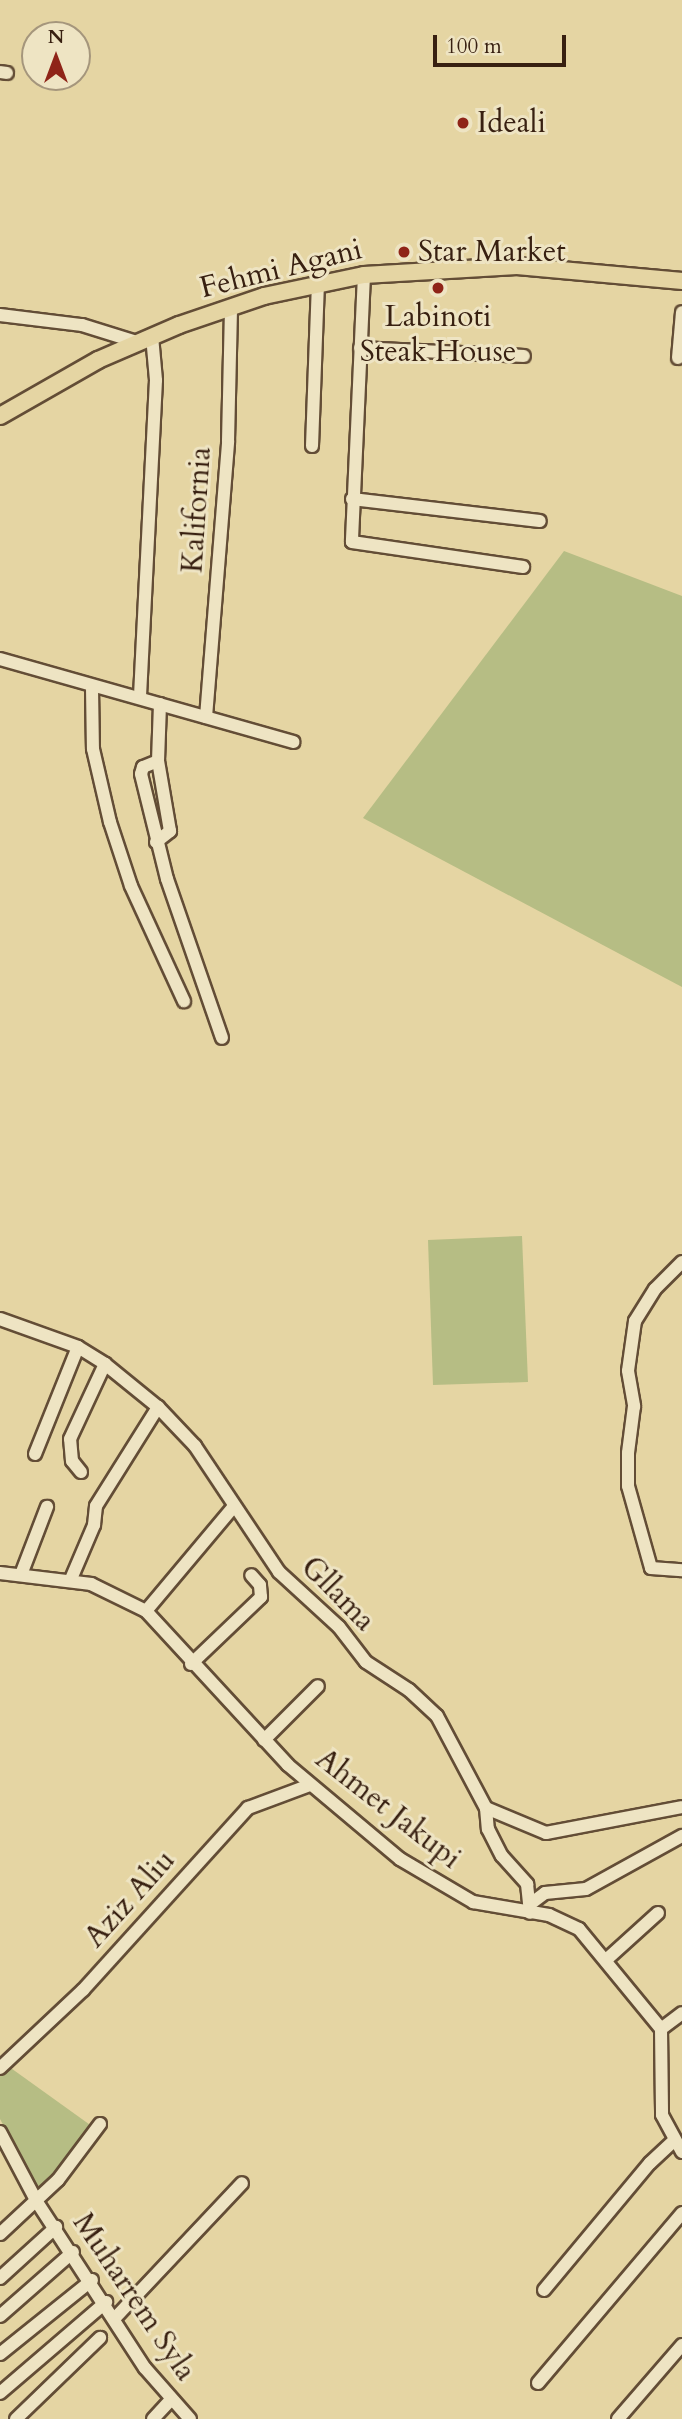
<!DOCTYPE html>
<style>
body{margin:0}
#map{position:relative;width:682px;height:2419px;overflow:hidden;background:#e5d5a3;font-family:Cardo,serif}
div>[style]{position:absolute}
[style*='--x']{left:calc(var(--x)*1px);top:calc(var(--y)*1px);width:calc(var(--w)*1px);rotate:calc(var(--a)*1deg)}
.green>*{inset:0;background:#b6bd84}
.roads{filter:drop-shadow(2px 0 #634d36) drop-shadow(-2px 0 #634d36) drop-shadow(0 2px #634d36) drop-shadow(0 -2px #634d36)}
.minor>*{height:12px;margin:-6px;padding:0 6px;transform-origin:6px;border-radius:6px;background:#eee4c3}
.major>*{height:16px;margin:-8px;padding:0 8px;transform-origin:8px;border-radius:8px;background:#e5d5a3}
.dots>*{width:19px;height:19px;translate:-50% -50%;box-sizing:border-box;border:4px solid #eee4c3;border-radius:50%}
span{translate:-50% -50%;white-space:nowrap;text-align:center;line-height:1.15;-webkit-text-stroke:6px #eee4c3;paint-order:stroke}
.poi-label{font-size:30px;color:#382011}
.left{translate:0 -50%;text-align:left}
.street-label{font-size:30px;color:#382011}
.north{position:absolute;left:21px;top:21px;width:70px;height:70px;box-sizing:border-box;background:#eee4c3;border:2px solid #a5967c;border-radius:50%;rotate:0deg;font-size:19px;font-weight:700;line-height:28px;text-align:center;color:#382011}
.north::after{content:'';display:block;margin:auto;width:24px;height:32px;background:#8f2418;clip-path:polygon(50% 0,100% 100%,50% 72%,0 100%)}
.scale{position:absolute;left:433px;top:35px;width:133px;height:32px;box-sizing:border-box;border:4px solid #382011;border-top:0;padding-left:9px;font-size:21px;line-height:24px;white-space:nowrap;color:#382011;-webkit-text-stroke:5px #eee4c3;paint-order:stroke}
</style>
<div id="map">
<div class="green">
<i style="clip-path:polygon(564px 551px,682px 596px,682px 987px,363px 818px)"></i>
<i style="clip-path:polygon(522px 1236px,528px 1382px,433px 1385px,428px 1240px)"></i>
<i style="clip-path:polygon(8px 2066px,93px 2127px,41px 2195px,0 2119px,0 2075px)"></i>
</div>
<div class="roads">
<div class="minor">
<i style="--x:0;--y:72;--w:7;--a:8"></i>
<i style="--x:364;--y:275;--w:267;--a:92.6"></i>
<i style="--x:352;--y:542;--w:173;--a:8.3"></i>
<i style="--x:0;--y:315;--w:83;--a:7"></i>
<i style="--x:82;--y:325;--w:58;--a:17.2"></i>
<i style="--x:360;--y:348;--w:164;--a:2.8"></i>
<i style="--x:678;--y:358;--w:46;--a:-85"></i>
<i style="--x:312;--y:446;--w:161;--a:-87.9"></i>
<i style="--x:352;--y:499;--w:189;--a:6.7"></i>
<i style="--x:0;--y:659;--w:305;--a:15.8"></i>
<i style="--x:92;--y:688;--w:61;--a:89.1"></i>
<i style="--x:93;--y:749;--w:75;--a:76.9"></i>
<i style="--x:110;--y:822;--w:67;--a:71.8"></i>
<i style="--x:131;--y:886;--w:127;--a:65.3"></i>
<i style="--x:140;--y:696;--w:316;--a:-87.1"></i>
<i style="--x:156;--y:380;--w:44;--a:-95.2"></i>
<i style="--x:160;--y:704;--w:57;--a:92"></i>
<i style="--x:158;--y:761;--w:16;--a:158"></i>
<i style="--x:143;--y:767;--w:7;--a:106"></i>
<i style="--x:141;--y:774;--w:108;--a:76.1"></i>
<i style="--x:167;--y:879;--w:168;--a:70.9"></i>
<i style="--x:206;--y:717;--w:277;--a:-85.4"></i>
<i style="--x:228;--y:441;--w:135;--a:-88.7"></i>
<i style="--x:156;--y:842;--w:18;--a:-38"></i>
<i style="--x:170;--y:831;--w:71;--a:-99.7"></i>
<i style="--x:682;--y:1262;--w:38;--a:135"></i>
<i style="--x:655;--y:1289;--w:38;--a:122"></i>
<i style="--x:635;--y:1321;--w:50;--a:98"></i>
<i style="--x:628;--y:1371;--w:36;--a:80"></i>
<i style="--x:634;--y:1406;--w:47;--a:97.3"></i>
<i style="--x:628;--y:1453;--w:33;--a:90"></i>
<i style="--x:628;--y:1486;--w:85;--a:74.3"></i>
<i style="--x:651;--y:1568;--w:31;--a:4"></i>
<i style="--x:0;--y:1319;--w:83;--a:19.7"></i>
<i style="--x:78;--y:1347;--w:32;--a:32"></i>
<i style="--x:105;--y:1364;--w:68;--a:39.1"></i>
<i style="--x:158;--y:1407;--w:54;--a:46.5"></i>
<i style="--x:195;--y:1446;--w:151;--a:56.3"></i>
<i style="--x:279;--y:1572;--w:81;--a:42.5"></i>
<i style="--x:339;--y:1627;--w:44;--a:52.4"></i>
<i style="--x:366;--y:1662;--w:51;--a:33.1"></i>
<i style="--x:409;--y:1690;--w:38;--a:43"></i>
<i style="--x:437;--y:1716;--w:104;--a:62"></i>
<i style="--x:486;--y:1808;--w:21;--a:85"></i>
<i style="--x:488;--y:1829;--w:30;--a:63"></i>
<i style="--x:502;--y:1856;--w:38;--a:48"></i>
<i style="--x:527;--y:1884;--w:29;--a:84"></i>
<i style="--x:35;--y:1454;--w:115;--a:-68.1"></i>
<i style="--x:81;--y:1472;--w:14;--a:-129"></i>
<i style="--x:72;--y:1461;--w:22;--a:-95"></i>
<i style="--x:70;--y:1439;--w:83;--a:-65"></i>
<i style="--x:22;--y:1572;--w:70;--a:-69"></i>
<i style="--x:0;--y:1573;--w:92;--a:6.9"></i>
<i style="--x:91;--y:1584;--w:61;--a:26.1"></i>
<i style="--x:146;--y:1611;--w:209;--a:47.3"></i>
<i style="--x:288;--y:1765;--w:146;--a:40"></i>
<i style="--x:400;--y:1859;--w:85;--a:30.5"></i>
<i style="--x:473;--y:1902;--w:77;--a:9.7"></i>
<i style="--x:549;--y:1915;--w:33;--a:25"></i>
<i style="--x:579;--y:1929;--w:129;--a:50.6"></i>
<i style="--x:661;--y:2029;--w:86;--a:89.3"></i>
<i style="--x:662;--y:2115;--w:42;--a:61.6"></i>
<i style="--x:71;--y:1579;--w:59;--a:-66.9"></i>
<i style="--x:94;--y:1525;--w:19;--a:-84"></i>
<i style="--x:96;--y:1506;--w:117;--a:-57.9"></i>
<i style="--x:146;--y:1611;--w:137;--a:-50"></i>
<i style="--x:191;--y:1664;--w:97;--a:-43.7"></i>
<i style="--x:261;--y:1597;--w:12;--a:-95"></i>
<i style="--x:260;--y:1585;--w:13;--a:-132"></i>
<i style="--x:264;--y:1740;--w:76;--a:-45"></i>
<i style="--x:486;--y:1808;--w:65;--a:22.6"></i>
<i style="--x:546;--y:1833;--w:138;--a:-10.8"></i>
<i style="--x:533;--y:1902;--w:15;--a:-37"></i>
<i style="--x:545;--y:1893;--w:41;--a:-5.6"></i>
<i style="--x:586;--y:1889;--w:110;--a:-28.9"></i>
<i style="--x:606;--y:1960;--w:70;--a:-42.1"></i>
<i style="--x:661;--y:2029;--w:26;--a:-37"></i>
<i style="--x:0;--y:2068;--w:114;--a:-43.2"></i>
<i style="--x:83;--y:1990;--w:246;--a:-47.8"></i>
<i style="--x:248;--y:1808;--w:66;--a:-20.4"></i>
<i style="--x:0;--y:2132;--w:79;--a:62.1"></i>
<i style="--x:37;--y:2202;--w:198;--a:57"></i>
<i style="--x:145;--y:2368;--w:68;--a:48.6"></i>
<i style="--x:0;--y:2234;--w:79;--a:-43"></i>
<i style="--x:58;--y:2180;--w:70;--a:-53.1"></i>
<i style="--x:0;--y:2278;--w:76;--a:-42.3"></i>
<i style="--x:544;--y:2290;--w:165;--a:-50.2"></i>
<i style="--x:650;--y:2163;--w:33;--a:-43"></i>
<i style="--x:0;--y:2316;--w:97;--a:-41.2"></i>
<i style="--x:115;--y:2318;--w:185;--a:-46.7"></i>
<i style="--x:0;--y:2354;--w:118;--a:-38.8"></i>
<i style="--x:538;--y:2383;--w:223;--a:-49.7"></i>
<i style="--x:0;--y:2393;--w:140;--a:-40.6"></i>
<i style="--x:16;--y:2419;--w:117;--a:-44"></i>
<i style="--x:153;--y:2419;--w:25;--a:-47"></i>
<i style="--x:618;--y:2419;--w:98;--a:-49.1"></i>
</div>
<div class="major">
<i style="--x:0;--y:416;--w:113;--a:-29.7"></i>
<i style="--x:98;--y:360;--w:88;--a:-23.4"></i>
<i style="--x:179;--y:325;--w:90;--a:-18.8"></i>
<i style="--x:264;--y:296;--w:102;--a:-11.9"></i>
<i style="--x:364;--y:275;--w:153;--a:-3.4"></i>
<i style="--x:517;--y:266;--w:166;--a:5.2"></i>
</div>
</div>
<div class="dots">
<i style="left:463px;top:123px;background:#8f2418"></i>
<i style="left:404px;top:252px;background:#8f2418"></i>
<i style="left:438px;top:288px;background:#8f2418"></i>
</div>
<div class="poi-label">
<span class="left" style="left:477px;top:123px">Ideali</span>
<span class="left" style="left:418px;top:252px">Star Market</span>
<span style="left:438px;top:334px">Labinoti<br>Steak House</span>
</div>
<div class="street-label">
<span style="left:281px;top:269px;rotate:-14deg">Fehmi Agani</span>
<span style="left:197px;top:510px;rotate:-86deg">Kalifornia</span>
<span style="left:338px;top:1594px;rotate:46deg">Gllama</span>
<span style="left:388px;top:1809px;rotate:38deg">Ahmet Jakupi</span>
<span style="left:130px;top:1899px;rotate:-48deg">Aziz Aliu</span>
<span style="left:134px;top:2297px;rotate:56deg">Muharrem Syla</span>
</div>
<div class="north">N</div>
<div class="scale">100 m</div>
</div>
